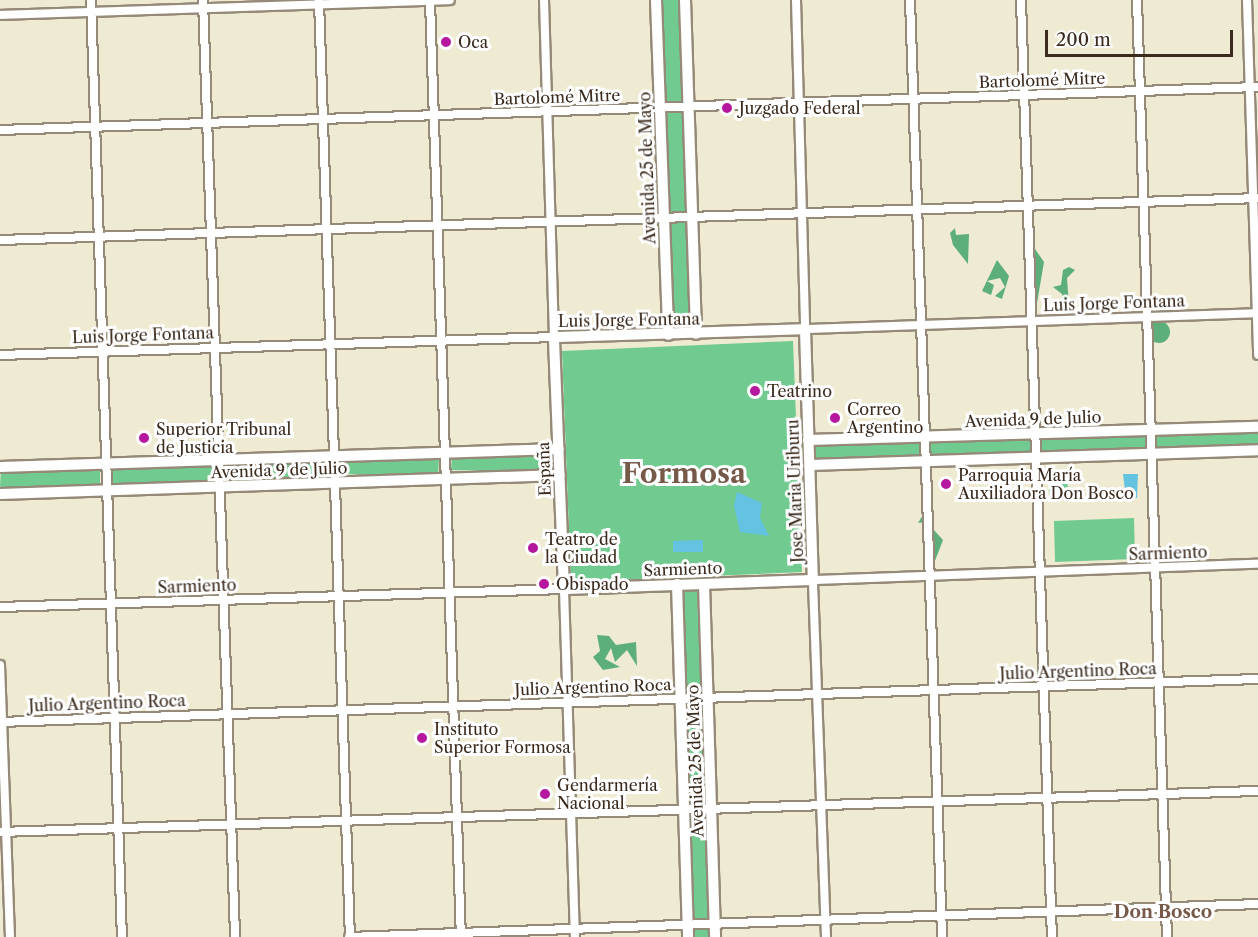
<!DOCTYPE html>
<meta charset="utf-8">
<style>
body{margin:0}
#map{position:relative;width:1258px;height:937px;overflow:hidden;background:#efead2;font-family:"Libre Caslon Text",serif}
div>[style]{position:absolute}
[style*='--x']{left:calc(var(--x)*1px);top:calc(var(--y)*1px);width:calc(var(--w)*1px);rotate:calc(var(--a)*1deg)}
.green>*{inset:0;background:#71ca90}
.round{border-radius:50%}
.forest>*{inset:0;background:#5cae7a}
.water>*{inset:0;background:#63c3e1}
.roads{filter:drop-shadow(2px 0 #958a78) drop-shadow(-2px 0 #958a78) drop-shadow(0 2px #958a78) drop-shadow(0 -2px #958a78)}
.minor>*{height:8px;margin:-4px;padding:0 4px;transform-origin:4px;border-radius:4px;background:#fff}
.major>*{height:10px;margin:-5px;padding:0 5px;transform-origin:5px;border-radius:5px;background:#fff}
.dots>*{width:16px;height:16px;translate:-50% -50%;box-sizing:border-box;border:3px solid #fff;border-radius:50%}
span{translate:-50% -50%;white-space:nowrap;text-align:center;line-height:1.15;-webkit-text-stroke:6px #fff;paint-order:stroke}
.poi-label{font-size:16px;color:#3b2a1e}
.left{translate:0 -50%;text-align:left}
.street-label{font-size:16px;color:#3b2a1e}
.neighbourhood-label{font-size:18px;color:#765948;font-weight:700}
.town-label{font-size:28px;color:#765948;font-weight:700}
.scale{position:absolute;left:1045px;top:30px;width:188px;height:27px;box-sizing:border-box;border:3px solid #3b2a1e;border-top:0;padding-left:8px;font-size:18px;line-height:21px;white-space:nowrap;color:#3b2a1e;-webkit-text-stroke:4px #fff;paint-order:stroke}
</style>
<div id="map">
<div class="green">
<i style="clip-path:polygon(662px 0,679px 0,691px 329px,674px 330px)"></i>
<i style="clip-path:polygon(793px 341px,802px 572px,571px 582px,562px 351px)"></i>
<i style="clip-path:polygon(1258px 430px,1258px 447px,815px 461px,814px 445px)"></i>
<i style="clip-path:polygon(551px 454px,551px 472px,451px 470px,452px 456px)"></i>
<i style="clip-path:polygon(439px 458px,438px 476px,338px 474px,340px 460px)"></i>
<i style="clip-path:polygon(325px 461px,325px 479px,225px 477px,226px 463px)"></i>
<i style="clip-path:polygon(212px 465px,212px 483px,117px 488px,112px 481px,113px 467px)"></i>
<i style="clip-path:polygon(100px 468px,100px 486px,4px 491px,0 486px,1px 470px)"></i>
<i class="round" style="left:1049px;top:480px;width:20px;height:20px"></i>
<i style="clip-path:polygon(1134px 518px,1135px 559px,1055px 562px,1054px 521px)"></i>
<i style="clip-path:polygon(681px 590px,697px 590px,709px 937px,693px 937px)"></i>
</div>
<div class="forest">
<i style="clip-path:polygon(955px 228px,956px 235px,969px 234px,968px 264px,953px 245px,950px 233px)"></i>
<i style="clip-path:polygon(1035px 249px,1044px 262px,1037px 303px,1031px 252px)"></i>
<i style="clip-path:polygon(997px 260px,1009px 276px,1002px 299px,995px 296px,1005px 287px,1000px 278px,987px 281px,994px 285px,991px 295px,982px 291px)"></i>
<i style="clip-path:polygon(1069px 267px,1075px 270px,1067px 278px,1069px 305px,1064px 310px,1062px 294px,1053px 287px,1061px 285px,1063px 270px)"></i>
<i class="round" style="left:1148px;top:321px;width:22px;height:22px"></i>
<i style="clip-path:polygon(931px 502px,933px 529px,943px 540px,933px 566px,925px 522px,918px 523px)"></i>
<i style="clip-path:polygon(597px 635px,609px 636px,616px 645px,636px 642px,637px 666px,627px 650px,615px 662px,611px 648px,605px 659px,620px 667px,603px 670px,593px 657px,600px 651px)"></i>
</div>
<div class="water">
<i style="clip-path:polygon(1123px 474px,1138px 474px,1137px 498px,1126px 498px)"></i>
<i style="clip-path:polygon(737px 492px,762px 503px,760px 518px,769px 536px,740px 532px,734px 506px)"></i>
<i style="clip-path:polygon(703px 540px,703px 552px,673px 552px,673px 541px)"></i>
</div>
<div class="roads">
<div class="minor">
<i style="--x:91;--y:0;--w:938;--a:88.11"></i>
<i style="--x:203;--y:0;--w:938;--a:88.04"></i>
<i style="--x:319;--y:0;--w:938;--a:88.11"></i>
<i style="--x:430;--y:0;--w:938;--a:88.11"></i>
<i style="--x:796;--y:0;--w:329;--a:88.4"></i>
<i style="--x:805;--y:329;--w:453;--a:-2"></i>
<i style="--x:910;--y:0;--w:938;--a:88.04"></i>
<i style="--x:1021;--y:0;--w:938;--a:88.11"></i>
<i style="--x:1137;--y:0;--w:937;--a:88.17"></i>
<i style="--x:1247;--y:0;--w:355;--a:88.2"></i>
<i style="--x:0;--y:15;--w:450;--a:-1.9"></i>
<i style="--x:0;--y:130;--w:1259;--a:-1.96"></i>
<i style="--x:0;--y:240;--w:1259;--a:-1.91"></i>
<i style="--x:0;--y:355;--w:554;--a:-1.86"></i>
<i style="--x:554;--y:337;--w:337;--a:-91.7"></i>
<i style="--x:0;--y:607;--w:564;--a:-1.83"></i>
<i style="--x:564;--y:589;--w:348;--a:88.2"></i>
<i style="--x:0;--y:665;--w:272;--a:87.9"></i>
<i style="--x:0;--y:722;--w:1259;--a:-1.96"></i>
<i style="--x:0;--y:832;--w:1259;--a:-1.87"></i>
<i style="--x:349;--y:937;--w:910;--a:-2.08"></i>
<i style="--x:826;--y:937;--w:357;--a:-92.1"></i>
<i style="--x:813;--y:580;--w:445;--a:-2.1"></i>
</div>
<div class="major">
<i style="--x:656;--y:0;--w:335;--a:87.9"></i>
<i style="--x:685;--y:0;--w:334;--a:88.1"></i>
<i style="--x:805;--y:329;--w:251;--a:88.2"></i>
<i style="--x:813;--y:580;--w:249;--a:177.9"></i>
<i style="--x:564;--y:589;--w:252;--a:-92.3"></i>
<i style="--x:554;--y:337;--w:251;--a:-1.8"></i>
<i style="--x:808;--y:440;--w:450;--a:-1.7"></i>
<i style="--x:810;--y:465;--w:448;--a:-1.9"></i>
<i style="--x:0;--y:467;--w:559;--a:-1.84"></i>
<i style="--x:0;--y:494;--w:560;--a:-1.94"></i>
<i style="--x:677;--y:584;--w:353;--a:88.2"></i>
<i style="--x:704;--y:584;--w:353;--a:88.2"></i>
</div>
</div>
<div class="dots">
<i style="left:446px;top:42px;background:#b5179e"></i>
<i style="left:727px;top:108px;background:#b5179e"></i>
<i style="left:755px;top:391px;background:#b5179e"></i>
<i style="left:835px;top:418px;background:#b5179e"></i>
<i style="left:144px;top:438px;background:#b5179e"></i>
<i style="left:946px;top:484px;background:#b5179e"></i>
<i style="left:533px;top:548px;background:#b5179e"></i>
<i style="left:544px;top:584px;background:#b5179e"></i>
<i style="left:422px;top:738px;background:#b5179e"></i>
<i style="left:545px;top:794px;background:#b5179e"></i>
</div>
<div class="poi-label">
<span class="left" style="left:458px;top:42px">Oca</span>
<span class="left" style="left:739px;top:108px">Juzgado Federal</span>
<span class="left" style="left:767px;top:391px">Teatrino</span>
<span class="left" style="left:847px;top:418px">Correo<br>Argentino</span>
<span class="left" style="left:156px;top:438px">Superior Tribunal<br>de Justicia</span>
<span class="left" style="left:958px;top:484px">Parroquia María<br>Auxiliadora Don Bosco</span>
<span class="left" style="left:545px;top:548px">Teatro de<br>la Ciudad</span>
<span class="left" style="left:556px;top:584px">Obispado</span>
<span class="left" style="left:434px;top:738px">Instituto<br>Superior Formosa</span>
<span class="left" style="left:557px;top:794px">Gendarmería<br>Nacional</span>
</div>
<div class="street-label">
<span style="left:1042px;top:80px;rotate:-2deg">Bartolomé Mitre</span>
<span style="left:557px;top:97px;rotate:-2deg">Bartolomé Mitre</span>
<span style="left:647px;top:168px;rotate:-92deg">Avenida 25 de Mayo</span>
<span style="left:1114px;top:303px;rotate:-2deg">Luis Jorge Fontana</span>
<span style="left:629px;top:320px;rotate:-1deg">Luis Jorge Fontana</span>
<span style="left:143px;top:335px;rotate:-2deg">Luis Jorge Fontana</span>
<span style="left:1033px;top:419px;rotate:-2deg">Avenida 9 de Julio</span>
<span style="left:544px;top:469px;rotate:-92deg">España</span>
<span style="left:279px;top:470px;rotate:-2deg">Avenida 9 de Julio</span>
<span style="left:795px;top:491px;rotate:-92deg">Jose Maria Uriburu</span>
<span style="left:1168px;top:553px;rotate:-2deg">Sarmiento</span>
<span style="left:683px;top:569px;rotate:-2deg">Sarmiento</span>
<span style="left:197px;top:586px;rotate:-2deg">Sarmiento</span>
<span style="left:1078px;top:671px;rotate:-2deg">Julio Argentino Roca</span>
<span style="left:593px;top:687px;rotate:-2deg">Julio Argentino Roca</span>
<span style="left:107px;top:703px;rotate:-2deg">Julio Argentino Roca</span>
<span style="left:695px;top:761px;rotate:-92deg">Avenida 25 de Mayo</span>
</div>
<div class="neighbourhood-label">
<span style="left:1163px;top:912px">Don Bosco</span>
</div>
<div class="town-label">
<span style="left:684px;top:473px">Formosa</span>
</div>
<div class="scale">200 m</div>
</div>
